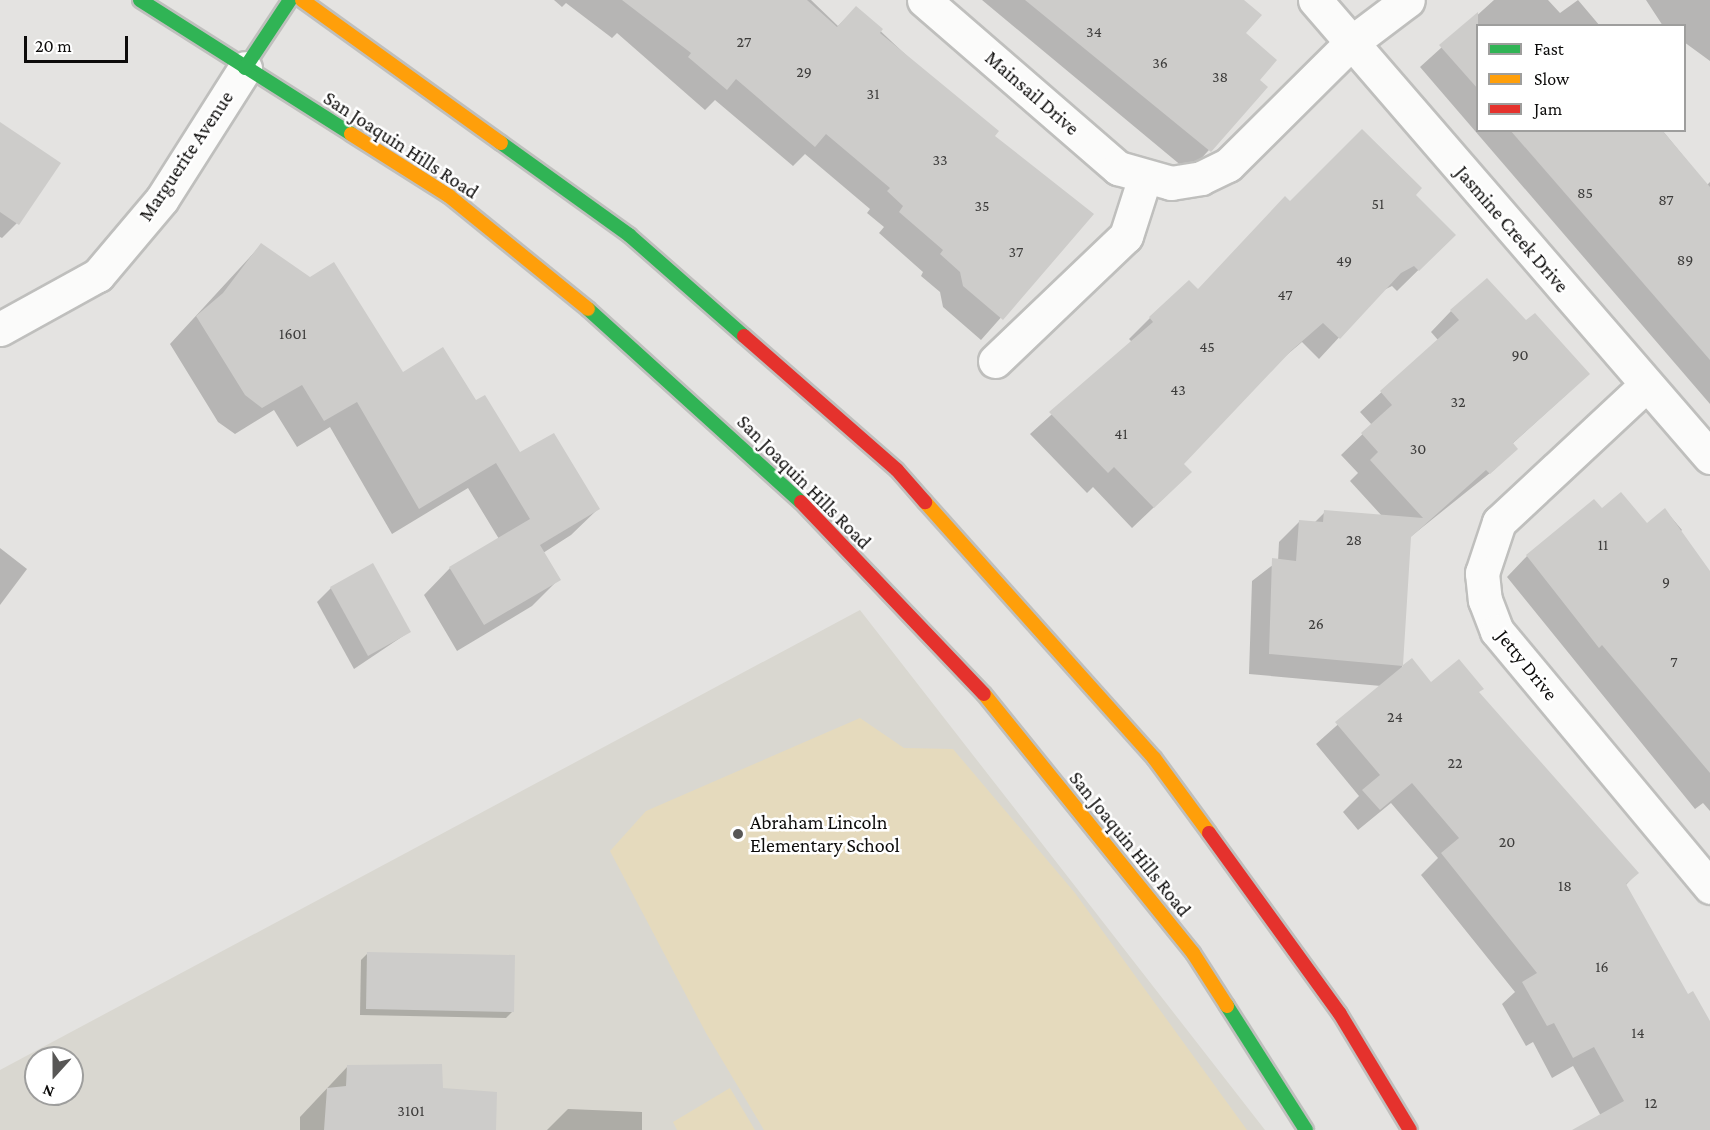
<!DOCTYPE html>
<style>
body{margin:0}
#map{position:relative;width:1710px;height:1130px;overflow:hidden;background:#e4e3e1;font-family:"Crimson Pro",serif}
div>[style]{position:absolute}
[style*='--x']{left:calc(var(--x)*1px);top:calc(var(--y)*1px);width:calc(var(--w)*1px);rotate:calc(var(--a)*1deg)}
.built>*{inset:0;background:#d9d7d0}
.green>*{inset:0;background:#e5dabd}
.shadow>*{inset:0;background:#0003}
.building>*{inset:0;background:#cdccca}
.roads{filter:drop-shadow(2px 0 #bfbfbd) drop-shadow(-2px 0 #bfbfbd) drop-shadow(0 2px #bfbfbd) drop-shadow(0 -2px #bfbfbd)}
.street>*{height:33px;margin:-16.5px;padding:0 16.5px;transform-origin:16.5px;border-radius:16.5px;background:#fbfbfa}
.fast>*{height:14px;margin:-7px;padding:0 7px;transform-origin:7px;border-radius:7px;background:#30b455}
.slow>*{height:14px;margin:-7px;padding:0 7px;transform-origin:7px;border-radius:7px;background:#ff9f0a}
.jam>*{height:14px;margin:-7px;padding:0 7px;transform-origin:7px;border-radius:7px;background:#e5322d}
.dots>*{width:16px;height:16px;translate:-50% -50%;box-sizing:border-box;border:3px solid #fff;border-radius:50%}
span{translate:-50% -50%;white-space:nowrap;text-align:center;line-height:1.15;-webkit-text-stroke:5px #fff;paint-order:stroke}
.number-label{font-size:16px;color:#3d3c3b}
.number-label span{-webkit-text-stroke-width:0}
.street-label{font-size:20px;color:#0d0c0b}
.poi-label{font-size:20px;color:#0d0c0b}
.left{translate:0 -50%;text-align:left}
.legend{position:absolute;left:1476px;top:24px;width:210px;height:108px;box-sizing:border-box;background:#fff;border:2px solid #9e9e9d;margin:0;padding:8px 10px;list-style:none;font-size:18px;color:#0d0c0b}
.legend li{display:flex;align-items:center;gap:12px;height:30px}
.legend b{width:30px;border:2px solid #9e9e9d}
.north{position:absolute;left:24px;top:1046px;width:60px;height:60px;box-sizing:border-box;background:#fff;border:2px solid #9e9e9d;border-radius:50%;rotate:201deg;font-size:16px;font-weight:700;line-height:24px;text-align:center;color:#0d0c0b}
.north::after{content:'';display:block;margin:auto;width:21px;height:27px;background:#585756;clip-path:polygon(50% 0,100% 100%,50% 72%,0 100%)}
.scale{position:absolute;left:24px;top:36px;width:104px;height:27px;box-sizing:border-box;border:3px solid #0d0c0b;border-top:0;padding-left:8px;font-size:18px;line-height:21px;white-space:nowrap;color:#0d0c0b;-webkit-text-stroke:4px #fff;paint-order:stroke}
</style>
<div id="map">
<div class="built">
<i style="clip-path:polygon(evenodd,860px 610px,1265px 1130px,0 1130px,0 1070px,860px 610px,36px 1058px,72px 1058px,72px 1094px,36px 1094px,36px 1058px)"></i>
</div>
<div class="green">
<i style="clip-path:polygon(860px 718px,904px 748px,953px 749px,1075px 893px,1247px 1130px,764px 1130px,706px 1033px,610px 851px,646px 811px)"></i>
<i style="clip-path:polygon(730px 1088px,755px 1130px,677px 1130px,673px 1122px)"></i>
</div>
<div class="shadow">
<i style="clip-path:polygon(554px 0,811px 0,838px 26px,856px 8px,992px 136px,1092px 215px,981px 340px,943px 307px,940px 292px,921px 276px,923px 272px,879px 233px,884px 227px,867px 213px,870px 209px,805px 154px,793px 166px,715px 100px,705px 110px,617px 33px,612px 38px,566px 3px,562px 7px)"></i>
<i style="clip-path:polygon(982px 0,1242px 0,1244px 33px,1258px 80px,1266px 87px,1189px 172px)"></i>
<i style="clip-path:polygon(1494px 0,1548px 0,1560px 13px,1578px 0,1600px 26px,1478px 26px,1478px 130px,1662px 130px,1707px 185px,1710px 182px,1710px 404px,1420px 67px)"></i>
<i style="clip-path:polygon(1646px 0,1710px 0,1710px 61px,1684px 42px,1684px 26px,1663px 26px)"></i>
<i style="clip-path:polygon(0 124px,22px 218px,2px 238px,0 237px)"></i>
<i style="clip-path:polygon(1414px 195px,1454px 235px,1397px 291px,1392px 286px,1382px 291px,1319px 359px,1302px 342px,1275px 365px,1182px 464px,1170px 492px,1132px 528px,1093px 487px,1087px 493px,1030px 434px,1132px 342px,1129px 339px,1150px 318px,1197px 291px,1290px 203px)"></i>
<i style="clip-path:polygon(261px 245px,402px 374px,476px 402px,520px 455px,598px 509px,571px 535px,543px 553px,559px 579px,532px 606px,457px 651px,424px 595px,450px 568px,499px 539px,468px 488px,392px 534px,330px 427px,297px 447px,274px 410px,235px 434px,218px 422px,170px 344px)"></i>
<i style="clip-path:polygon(1451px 311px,1567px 394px,1512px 444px,1516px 449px,1495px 469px,1409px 538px,1402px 669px,1431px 684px,1478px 693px,1637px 873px,1625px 886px,1688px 996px,1710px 1024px,1710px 1130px,1587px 1130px,1601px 1116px,1573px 1066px,1552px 1078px,1533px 1042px,1526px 1046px,1502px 1004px,1515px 992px,1421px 875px,1438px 858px,1391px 803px,1358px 830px,1343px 812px,1359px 796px,1316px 744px,1381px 686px,1249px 674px,1252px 581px,1278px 561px,1279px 542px,1300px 521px,1314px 523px,1325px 512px,1382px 516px,1350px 481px,1358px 473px,1341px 455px,1372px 425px,1360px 412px,1438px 340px,1431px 332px)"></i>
<i style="clip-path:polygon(1602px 510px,1647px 526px,1665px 510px,1682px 530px,1677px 535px,1710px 574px,1710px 811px,1703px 803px,1695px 809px,1507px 577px,1527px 556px)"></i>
<i style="clip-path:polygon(0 548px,27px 569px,0 605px)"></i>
<i style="clip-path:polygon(331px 588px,409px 632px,354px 669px,317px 602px)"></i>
<i style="clip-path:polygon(368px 953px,513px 1011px,506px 1018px,360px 1015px,361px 960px)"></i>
<i style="clip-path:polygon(348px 1066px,442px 1089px,495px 1130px,300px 1130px,300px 1117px)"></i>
<i style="clip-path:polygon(568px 1109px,642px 1112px,642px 1130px,547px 1130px)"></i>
</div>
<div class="building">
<i style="clip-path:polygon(622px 0,807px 0,837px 27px,856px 6px,883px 29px,880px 33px,999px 131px,995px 136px,1094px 214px,1003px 320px,963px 286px,960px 272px,940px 254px,943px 250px,899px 212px,903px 206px,887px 191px,890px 188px,826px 134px,815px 147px,736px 79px,727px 90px,688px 57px,691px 53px)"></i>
<i style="clip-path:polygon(1025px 0,1244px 0,1262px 15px,1246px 33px,1277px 60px,1260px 80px,1268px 87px,1211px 152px)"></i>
<i style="clip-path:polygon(1478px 12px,1478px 89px,1439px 45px)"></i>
<i style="clip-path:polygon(0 122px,61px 163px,19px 225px,0 212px)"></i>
<i style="clip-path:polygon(1362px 129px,1422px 188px,1416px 195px,1456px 235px,1419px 271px,1414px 266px,1401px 273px,1340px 339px,1323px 323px,1292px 350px,1184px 464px,1192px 472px,1154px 508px,1114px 467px,1108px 473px,1049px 412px,1153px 322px,1149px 317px,1189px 280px,1198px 289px,1285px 196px,1290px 201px)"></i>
<i style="clip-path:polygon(1510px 130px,1662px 130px,1710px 187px,1710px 360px)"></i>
<i style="clip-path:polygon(261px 243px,310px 277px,334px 262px,403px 372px,443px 347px,476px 400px,485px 395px,520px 452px,554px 433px,600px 509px,540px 545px,561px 580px,484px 625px,449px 567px,530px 519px,496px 463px,419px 509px,357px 402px,324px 421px,302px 385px,262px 408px,245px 395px,196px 316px,223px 293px)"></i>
<i style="clip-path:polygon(1487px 278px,1526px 320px,1535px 313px,1590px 374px,1513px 443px,1518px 449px,1490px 474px,1486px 470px,1411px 537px,1403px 665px,1412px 658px,1431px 682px,1459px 659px,1484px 689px,1479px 692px,1639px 873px,1626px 884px,1688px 994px,1693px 991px,1710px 1021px,1710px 1130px,1572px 1130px,1624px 1101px,1594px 1047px,1573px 1058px,1554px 1023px,1547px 1026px,1522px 982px,1537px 973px,1441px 853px,1459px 838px,1412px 783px,1380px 810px,1362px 790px,1380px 775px,1335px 722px,1403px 666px,1269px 654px,1272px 558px,1296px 561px,1299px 520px,1323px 522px,1324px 510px,1423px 518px,1370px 460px,1378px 452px,1361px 433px,1392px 405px,1380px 391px,1459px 320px,1450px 310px)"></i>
<i style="clip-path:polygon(1621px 492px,1647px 523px,1665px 508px,1710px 571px,1710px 773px,1602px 645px,1599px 648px,1526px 555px,1594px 499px,1602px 508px)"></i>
<i style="clip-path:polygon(373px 563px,411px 632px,368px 656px,330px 587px)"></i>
<i style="clip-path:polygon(367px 952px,515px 955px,514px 1012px,366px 1009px)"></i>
<i style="clip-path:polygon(442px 1064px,443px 1088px,497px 1092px,496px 1130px,324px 1130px,327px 1088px,346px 1086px,347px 1065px)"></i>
</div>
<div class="roads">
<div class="street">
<i style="--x:924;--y:0;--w:257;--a:40.9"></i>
<i style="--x:1118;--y:168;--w:55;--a:15.8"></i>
<i style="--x:1171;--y:183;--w:30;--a:-9"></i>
<i style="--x:1201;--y:178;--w:30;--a:-26"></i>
<i style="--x:1228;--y:165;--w:173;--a:-44.8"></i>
<i style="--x:1351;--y:43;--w:71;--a:-37"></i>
<i style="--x:1315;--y:0;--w:604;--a:49.16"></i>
<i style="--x:0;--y:329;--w:112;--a:-28.9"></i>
<i style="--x:98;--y:275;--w:99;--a:-49.9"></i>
<i style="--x:162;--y:199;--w:155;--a:-57.6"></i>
<i style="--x:995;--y:361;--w:181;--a:-43.7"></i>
<i style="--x:1126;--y:236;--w:59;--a:-72.2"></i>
<i style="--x:1646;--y:385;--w:201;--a:137"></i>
<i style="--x:1499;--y:522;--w:54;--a:108.4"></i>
<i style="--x:1482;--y:573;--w:27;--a:84"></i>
<i style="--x:1485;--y:600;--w:33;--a:69"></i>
<i style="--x:1497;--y:631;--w:333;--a:50.2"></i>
</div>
<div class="fast">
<i style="--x:140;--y:0;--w:250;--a:32.4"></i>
<i style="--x:245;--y:68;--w:82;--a:-56.5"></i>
<i style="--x:501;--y:143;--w:158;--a:35.7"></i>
<i style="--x:629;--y:235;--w:153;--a:41.3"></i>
<i style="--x:588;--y:309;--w:287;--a:42.2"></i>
<i style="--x:1227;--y:1006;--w:147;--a:57.5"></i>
</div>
<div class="slow">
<i style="--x:302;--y:0;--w:245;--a:35.7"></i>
<i style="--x:351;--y:134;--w:116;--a:32.3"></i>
<i style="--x:449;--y:196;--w:179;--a:39.1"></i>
<i style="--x:925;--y:502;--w:343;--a:48.2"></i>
<i style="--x:1154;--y:758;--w:93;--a:53.7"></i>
<i style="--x:984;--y:694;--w:333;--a:51.1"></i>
<i style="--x:1193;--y:953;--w:63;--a:57.3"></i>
</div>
<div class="jam">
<i style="--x:744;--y:336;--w:203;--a:41.2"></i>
<i style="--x:897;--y:470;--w:43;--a:48.8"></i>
<i style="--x:801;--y:502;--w:265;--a:46.4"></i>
<i style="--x:1209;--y:833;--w:223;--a:54.1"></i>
<i style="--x:1340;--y:1014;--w:135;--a:58.9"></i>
</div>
</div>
<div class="dots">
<i style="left:738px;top:834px;background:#585756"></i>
</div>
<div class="number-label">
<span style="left:1094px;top:32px">34</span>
<span style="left:744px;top:42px">27</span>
<span style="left:1160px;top:63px">36</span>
<span style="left:804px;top:72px">29</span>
<span style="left:1220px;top:77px">38</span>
<span style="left:873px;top:94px">31</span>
<span style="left:940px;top:160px">33</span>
<span style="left:1585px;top:193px">85</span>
<span style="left:1666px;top:200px">87</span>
<span style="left:1378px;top:204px">51</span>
<span style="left:982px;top:206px">35</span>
<span style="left:1016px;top:252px">37</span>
<span style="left:1685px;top:260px">89</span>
<span style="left:1344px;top:261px">49</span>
<span style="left:1285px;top:295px">47</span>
<span style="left:293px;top:334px">1601</span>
<span style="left:1207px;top:347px">45</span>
<span style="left:1520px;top:355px">90</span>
<span style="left:1178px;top:390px">43</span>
<span style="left:1458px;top:402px">32</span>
<span style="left:1121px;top:434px">41</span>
<span style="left:1418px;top:449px">30</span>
<span style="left:1354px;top:540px">28</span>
<span style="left:1603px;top:545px">11</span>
<span style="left:1666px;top:582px">9</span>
<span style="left:1316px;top:624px">26</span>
<span style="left:1674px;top:662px">7</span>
<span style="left:1395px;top:717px">24</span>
<span style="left:1455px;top:763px">22</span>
<span style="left:1507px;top:842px">20</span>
<span style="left:1565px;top:886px">18</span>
<span style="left:1602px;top:967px">16</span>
<span style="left:1638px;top:1033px">14</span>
<span style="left:1651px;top:1103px">12</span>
<span style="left:411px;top:1111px">3101</span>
</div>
<div class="street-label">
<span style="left:1032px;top:93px;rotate:41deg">Mainsail Drive</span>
<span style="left:401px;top:145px;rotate:33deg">San Joaquin Hills Road</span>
<span style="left:186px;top:156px;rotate:-56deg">Marguerite Avenue</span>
<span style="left:1512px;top:229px;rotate:49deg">Jasmine Creek Drive</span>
<span style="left:804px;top:482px;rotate:45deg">San Joaquin Hills Road</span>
<span style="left:1527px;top:665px;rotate:51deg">Jetty Drive</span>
<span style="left:1130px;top:844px;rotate:51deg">San Joaquin Hills Road</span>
</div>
<div class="poi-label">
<span class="left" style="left:750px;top:834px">Abraham Lincoln<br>Elementary School</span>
</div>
<ul class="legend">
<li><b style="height:8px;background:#30b455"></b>Fast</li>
<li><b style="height:8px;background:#ff9f0a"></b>Slow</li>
<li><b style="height:8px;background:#e5322d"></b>Jam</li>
</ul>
<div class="north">N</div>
<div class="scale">20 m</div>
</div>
